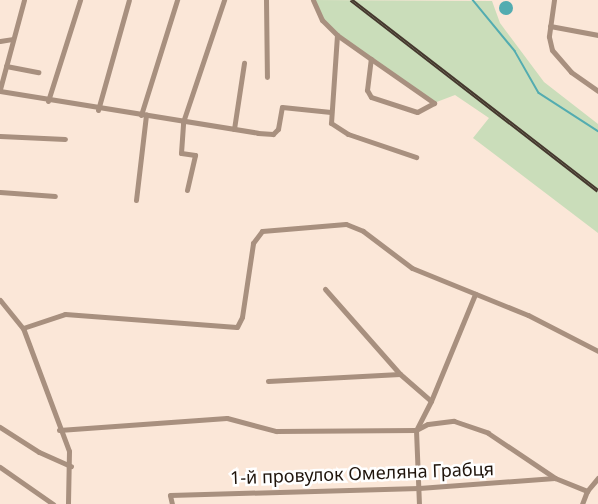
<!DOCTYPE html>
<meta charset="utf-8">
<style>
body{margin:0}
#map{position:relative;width:598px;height:504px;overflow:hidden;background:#fbe7d8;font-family:"Noto Sans",sans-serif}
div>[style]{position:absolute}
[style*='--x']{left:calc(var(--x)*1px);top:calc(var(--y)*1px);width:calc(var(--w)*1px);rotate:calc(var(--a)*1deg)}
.green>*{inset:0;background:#caddba}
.water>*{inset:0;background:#53acb0}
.round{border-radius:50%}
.stream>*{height:1.5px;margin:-0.75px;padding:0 0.75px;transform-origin:0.75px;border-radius:0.75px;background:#53acb0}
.minor>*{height:5px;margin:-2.5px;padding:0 2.5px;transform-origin:2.5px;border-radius:2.5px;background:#a8907f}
.rail>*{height:4px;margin-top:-2px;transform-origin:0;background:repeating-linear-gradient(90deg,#fff 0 4.5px,#45382e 0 9px);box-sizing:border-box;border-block:2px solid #45382e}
span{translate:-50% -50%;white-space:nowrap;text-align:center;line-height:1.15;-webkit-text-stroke:5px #fff;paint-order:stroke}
.street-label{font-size:18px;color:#1f140b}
</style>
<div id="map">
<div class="green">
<i style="clip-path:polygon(313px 0,492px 1px,500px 23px,544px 82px,598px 124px,598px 233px,473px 138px,489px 118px,455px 95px,434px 103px,326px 25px)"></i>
</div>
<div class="water">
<i class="round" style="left:499px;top:1px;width:14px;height:14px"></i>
</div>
<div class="stream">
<i style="--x:473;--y:0;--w:66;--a:50.5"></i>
<i style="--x:515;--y:51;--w:48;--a:60.3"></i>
<i style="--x:539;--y:93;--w:70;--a:32.8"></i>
</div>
<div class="minor">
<i style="--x:266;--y:0;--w:77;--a:89.3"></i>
<i style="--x:313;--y:0;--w:22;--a:66"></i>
<i style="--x:322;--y:20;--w:21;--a:45"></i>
<i style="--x:337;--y:35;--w:42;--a:35.2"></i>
<i style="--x:371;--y:59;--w:77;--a:34.9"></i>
<i style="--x:434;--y:103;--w:19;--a:152"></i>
<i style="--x:417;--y:112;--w:48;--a:-161.9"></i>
<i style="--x:371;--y:97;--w:8;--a:-120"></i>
<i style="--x:367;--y:90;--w:31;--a:-83"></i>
<i style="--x:554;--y:0;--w:37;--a:98"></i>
<i style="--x:549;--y:37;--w:13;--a:77"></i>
<i style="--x:552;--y:50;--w:29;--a:49"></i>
<i style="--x:571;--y:72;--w:33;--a:35"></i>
<i style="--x:550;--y:26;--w:49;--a:10.6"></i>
<i style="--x:337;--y:35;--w:88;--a:93.9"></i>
<i style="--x:331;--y:123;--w:20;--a:33"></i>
<i style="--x:348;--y:134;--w:72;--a:18.7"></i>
<i style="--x:0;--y:41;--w:12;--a:-9"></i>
<i style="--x:6;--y:66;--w:33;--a:11"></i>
<i style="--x:0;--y:89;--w:92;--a:-74.9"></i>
<i style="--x:0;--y:91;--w:261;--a:9.2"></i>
<i style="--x:258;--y:133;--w:15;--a:4"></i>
<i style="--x:273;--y:134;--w:7;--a:-45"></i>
<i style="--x:278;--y:129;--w:22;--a:-80"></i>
<i style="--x:282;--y:107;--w:49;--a:5.8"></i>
<i style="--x:48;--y:101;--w:106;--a:-72.4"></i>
<i style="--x:98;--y:110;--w:114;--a:-74.3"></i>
<i style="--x:141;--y:115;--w:121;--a:-72.6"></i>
<i style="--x:234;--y:129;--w:67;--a:-81.4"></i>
<i style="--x:0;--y:136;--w:65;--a:2.6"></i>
<i style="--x:187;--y:190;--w:36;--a:-77"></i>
<i style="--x:195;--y:155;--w:14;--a:-172"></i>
<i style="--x:181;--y:153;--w:31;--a:-86"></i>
<i style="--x:183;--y:122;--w:129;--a:-71.4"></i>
<i style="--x:0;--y:192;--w:55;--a:4.2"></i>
<i style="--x:136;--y:200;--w:86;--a:-83.3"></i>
<i style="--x:325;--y:289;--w:113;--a:48.6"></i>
<i style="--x:400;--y:374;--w:41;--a:41.1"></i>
<i style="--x:431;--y:401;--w:33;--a:117"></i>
<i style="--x:416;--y:430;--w:74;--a:87.7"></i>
<i style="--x:0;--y:300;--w:36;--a:51"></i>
<i style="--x:23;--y:328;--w:131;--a:69.5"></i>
<i style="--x:69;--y:451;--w:53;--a:91.1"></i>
<i style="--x:23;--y:328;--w:44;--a:-18.4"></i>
<i style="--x:65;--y:314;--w:172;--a:4.3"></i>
<i style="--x:237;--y:327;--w:11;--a:-63"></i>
<i style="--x:242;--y:317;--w:75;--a:-81.5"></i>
<i style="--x:253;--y:243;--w:15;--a:-53"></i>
<i style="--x:262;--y:231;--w:84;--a:-4.8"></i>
<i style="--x:346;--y:224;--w:18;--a:22"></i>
<i style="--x:363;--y:231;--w:61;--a:37.1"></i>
<i style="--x:412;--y:268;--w:125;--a:22.1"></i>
<i style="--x:528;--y:315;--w:79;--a:27.2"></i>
<i style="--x:268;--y:381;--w:132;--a:-3"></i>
<i style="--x:431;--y:401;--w:116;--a:-67.6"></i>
<i style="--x:0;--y:427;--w:46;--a:32.7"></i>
<i style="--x:39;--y:452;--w:35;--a:24"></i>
<i style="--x:59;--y:430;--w:168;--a:-4.1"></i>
<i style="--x:227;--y:418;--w:51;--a:14.9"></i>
<i style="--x:276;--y:431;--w:140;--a:-0.4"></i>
<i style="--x:416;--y:430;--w:13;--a:-27"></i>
<i style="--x:428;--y:424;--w:26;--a:-7"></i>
<i style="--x:454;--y:421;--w:36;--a:19"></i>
<i style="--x:488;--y:433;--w:81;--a:33.9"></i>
<i style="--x:555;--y:478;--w:35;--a:22"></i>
<i style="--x:587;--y:491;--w:14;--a:111"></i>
<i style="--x:0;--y:467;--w:65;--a:34.9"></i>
<i style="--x:587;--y:491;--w:17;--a:-50"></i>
<i style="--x:172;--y:504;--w:9;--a:-103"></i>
<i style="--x:170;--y:495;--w:249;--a:-1.6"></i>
<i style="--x:419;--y:488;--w:136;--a:-4.2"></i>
</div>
<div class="rail">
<i style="--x:351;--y:0;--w:312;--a:37.7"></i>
</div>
<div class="street-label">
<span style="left:362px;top:473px;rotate:-2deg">1-й провулок Омеляна Грабця</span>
</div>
</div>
